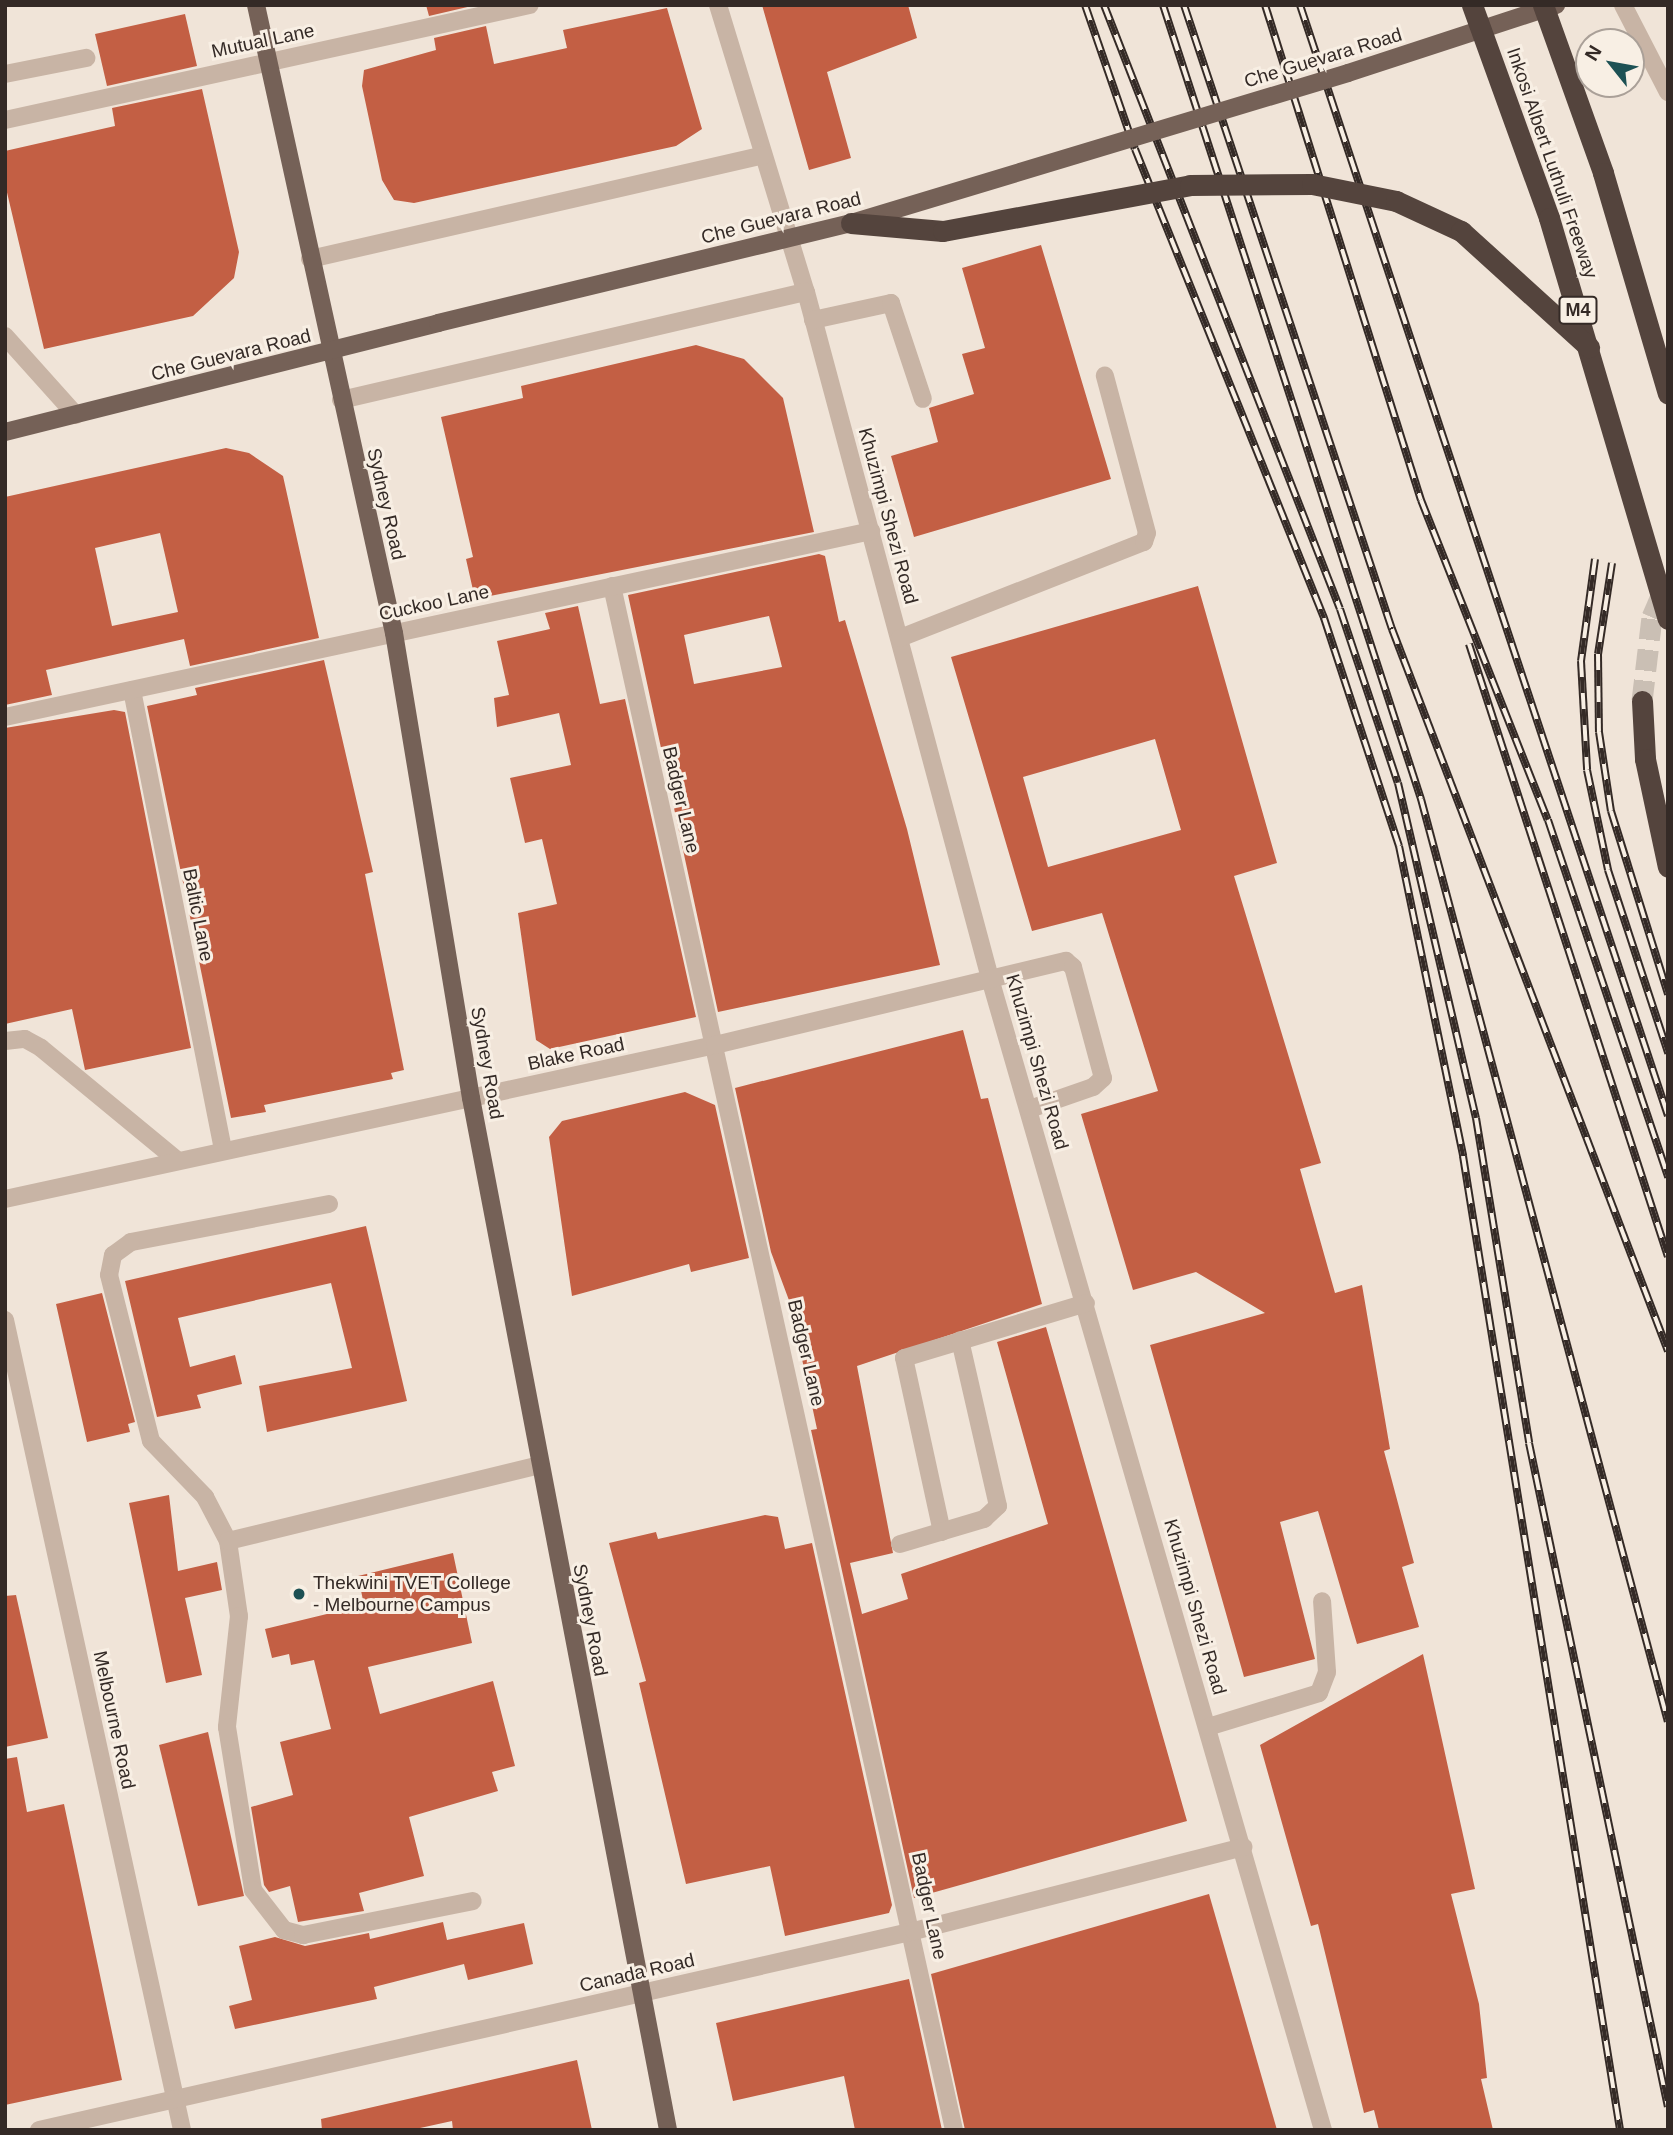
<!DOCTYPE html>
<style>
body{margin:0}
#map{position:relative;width:1673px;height:2135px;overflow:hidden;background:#f0e4d8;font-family:Arial,sans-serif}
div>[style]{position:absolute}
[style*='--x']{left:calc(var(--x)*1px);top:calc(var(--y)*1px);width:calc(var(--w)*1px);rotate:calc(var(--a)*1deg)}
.building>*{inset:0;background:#c35f44}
.highway-tunnel>*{height:21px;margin-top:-10.5px;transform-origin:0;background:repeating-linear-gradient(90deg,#cabfb4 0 21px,transparent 0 31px)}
.minor>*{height:18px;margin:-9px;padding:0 9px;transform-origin:9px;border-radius:9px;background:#c8b4a5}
.major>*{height:18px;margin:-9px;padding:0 9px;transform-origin:9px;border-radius:9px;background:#756157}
.highway>*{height:21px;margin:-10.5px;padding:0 10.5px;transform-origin:10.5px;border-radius:10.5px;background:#54443d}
.rail>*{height:8px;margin-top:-4px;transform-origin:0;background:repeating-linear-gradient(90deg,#f8efe4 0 16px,#342a26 0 32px);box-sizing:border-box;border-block:2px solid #342a26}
.major-bridge>*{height:18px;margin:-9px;padding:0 9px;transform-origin:9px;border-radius:9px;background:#756157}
.highway-bridge>*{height:21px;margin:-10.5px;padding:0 10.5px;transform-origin:10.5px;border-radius:10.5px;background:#54443d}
.dots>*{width:19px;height:19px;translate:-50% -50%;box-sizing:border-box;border:4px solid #f8efe4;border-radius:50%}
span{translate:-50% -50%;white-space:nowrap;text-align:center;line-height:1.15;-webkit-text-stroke:6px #f8efe4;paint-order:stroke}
.shield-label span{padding:2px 5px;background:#f8efe4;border:2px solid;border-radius:5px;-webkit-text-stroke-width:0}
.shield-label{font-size:18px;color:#342a26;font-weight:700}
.street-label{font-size:19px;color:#342a26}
.poi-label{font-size:19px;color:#342a26}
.left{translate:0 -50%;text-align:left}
.frame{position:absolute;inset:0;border:7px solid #342a26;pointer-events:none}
.north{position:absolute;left:1575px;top:28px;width:70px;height:70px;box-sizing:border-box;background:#f8efe4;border:2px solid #aaa098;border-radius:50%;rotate:301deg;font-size:19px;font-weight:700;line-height:28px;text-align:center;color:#342a26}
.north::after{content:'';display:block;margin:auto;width:24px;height:32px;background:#1d5154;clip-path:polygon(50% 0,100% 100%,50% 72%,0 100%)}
</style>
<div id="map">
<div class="building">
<i style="clip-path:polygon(426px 5px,476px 5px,429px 16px)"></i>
<i style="clip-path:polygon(762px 5px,908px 5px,917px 38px,827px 72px,851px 158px,809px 170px)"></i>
<i style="clip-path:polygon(667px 8px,702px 129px,676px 146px,414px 203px,394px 200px,382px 180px,362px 86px,364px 70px,436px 50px,434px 38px,486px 26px,494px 64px,567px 48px,563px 30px)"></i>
<i style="clip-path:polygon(185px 14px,197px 66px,107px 86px,95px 34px)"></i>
<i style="clip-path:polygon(202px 89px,239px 252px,234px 278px,193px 316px,44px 349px,5px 184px,5px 151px,115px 126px,112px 108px)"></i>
<i style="clip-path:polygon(1041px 245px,1111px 479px,914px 537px,891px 456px,938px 442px,929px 408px,974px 394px,962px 354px,985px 348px,962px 268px)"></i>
<i style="clip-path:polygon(696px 345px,744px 359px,783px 398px,814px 532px,475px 599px,466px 559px,473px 557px,441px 417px,523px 398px,521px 386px)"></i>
<i style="clip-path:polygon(evenodd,226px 448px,249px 453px,283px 476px,319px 638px,190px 666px,184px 639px,46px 670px,52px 695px,5px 705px,5px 497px,226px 448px,160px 533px,178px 612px,112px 626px,95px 548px,160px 533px)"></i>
<i style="clip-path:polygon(evenodd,819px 554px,825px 556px,839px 622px,845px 620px,907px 829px,940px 965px,718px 1012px,628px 595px,819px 554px,769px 616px,782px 667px,694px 684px,684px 635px,769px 616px)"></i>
<i style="clip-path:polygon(evenodd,1198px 586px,1277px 863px,1234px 876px,1321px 1163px,1300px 1169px,1335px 1293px,1362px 1285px,1390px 1449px,1384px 1451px,1414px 1563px,1402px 1567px,1419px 1627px,1357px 1644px,1318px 1511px,1280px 1522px,1315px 1659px,1244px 1677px,1150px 1345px,1265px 1313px,1196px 1272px,1133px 1290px,1081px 1114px,1158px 1091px,1102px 913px,1032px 931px,951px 657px,1198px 586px,1155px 739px,1181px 830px,1048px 867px,1023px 777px,1155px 739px)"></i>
<i style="clip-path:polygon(578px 606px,600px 704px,625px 699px,696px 1017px,550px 1049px,536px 1040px,518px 913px,557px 904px,542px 839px,525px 843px,510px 778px,571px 765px,559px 713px,497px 727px,494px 698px,509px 695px,497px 641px,550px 629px,545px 613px)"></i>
<i style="clip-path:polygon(324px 660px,373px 872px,365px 874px,404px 1070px,391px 1073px,393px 1079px,264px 1105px,266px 1112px,231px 1118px,147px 706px,197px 695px,195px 688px)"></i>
<i style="clip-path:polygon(114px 710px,125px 712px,191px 1048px,85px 1070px,72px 1009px,5px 1024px,5px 728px)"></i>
<i style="clip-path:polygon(963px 1030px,981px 1099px,988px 1098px,1042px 1304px,857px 1366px,893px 1553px,850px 1563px,862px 1614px,908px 1599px,901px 1574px,1048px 1524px,997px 1342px,1046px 1327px,1187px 1821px,914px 1898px,811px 1430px,817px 1429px,790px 1303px,771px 1252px,735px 1088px)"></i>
<i style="clip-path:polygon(685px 1092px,715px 1105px,749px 1258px,691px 1272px,689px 1264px,572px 1296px,549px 1137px,562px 1121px)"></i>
<i style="clip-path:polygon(366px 1226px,407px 1401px,267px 1432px,259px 1386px,352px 1368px,331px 1283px,178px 1318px,190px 1367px,235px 1355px,242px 1384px,197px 1395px,201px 1408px,157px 1417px,125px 1281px)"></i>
<i style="clip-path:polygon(102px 1293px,135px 1422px,128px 1424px,130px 1432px,87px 1442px,56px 1304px)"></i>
<i style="clip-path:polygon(169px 1495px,178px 1571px,217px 1562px,222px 1590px,185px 1598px,202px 1675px,166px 1683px,129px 1503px)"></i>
<i style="clip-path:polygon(765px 1515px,778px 1517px,785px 1549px,812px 1543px,892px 1905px,889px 1913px,785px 1936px,770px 1866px,686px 1884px,639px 1683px,646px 1681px,609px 1543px,656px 1532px,658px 1539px)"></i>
<i style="clip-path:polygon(453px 1553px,472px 1643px,368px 1667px,380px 1714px,493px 1681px,515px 1766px,492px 1772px,498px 1791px,409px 1817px,424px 1876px,359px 1893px,364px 1911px,298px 1922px,290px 1886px,269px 1892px,264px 1885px,251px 1807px,293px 1795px,280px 1742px,331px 1729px,314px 1660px,291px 1665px,289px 1654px,272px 1658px,265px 1629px,364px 1605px,358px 1576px)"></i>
<i style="clip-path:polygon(16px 1595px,48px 1738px,5px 1747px,5px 1596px)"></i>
<i style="clip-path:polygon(1423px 1654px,1475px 1889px,1451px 1894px,1479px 2004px,1487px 2078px,1481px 2079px,1493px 2130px,1379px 2130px,1374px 2110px,1364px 2113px,1318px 1924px,1311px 1926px,1260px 1745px)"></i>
<i style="clip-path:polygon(208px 1732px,244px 1896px,198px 1906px,159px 1745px)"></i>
<i style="clip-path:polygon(17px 1757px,27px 1812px,64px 1804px,122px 2080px,5px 2105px,5px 1759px)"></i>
<i style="clip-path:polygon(1209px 1894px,1277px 2130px,965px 2130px,931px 1974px)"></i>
<i style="clip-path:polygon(443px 1922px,447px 1940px,524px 1923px,533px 1964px,468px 1980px,464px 1964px,374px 1987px,377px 1999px,235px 2029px,229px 2006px,252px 2000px,239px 1946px,275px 1937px,305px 1946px,369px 1933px,370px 1939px)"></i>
<i style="clip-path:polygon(909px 1979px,942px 2130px,855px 2130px,844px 2076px,733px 2101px,716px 2023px)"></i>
<i style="clip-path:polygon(577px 2060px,592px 2130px,453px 2130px,452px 2121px,411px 2130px,322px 2130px,321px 2119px)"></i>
</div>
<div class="highway-tunnel">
<i style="--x:1642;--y:701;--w:85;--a:-83.2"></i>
<i style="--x:1652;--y:617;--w:40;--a:-66.6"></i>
</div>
<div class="minor">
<i style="--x:718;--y:5;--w:300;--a:73"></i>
<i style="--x:806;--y:292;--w:714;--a:74.99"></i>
<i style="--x:991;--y:982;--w:1195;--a:73.87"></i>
<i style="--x:1623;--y:5;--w:98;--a:62.7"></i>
<i style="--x:5;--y:74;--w:83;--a:-11.2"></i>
<i style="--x:5;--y:120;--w:537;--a:-12.36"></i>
<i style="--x:310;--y:259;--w:465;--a:-12.9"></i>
<i style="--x:813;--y:320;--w:80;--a:-12.3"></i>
<i style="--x:891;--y:303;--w:101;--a:71.6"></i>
<i style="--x:5;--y:336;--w:106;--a:48.1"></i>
<i style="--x:341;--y:400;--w:477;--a:-13.1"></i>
<i style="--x:612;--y:586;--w:1581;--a:77.51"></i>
<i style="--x:900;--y:638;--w:262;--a:-21.5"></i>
<i style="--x:1144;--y:542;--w:9;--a:-72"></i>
<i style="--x:1147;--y:533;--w:163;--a:-105"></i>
<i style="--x:132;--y:690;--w:468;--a:78.8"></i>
<i style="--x:5;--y:717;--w:886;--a:-12.12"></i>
<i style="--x:5;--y:1041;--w:20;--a:-6"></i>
<i style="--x:25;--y:1039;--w:18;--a:29"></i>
<i style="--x:41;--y:1048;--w:176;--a:39.5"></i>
<i style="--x:5;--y:1199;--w:727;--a:-12.24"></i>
<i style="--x:715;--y:1045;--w:361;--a:-13.5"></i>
<i style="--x:1066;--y:961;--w:9;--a:41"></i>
<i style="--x:1073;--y:967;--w:115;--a:74.9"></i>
<i style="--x:1103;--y:1078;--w:13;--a:138"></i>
<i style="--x:1093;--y:1087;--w:67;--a:160.8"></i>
<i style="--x:329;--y:1204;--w:202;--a:169.1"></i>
<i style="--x:131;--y:1242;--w:22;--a:144"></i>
<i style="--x:113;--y:1255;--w:20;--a:101"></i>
<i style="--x:109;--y:1275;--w:171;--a:75.8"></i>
<i style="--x:151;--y:1441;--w:78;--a:46"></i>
<i style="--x:205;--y:1497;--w:50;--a:62.4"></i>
<i style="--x:228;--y:1541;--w:76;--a:81.7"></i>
<i style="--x:239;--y:1616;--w:112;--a:96.2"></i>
<i style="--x:227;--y:1727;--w:165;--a:80.9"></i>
<i style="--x:253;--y:1890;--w:51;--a:52.2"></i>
<i style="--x:284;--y:1930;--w:20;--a:15"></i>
<i style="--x:303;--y:1935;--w:173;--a:-11.3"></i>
<i style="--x:5;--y:1320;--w:829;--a:77.67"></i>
<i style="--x:942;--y:1532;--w:178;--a:-102.3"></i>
<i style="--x:904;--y:1358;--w:190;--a:-16.8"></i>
<i style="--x:228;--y:1541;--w:321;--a:-13.7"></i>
<i style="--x:900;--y:1544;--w:88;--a:-16.6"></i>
<i style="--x:984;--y:1519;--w:19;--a:-43"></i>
<i style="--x:998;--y:1506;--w:170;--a:-102.9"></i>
<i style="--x:1208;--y:1727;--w:116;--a:-17"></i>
<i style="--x:1319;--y:1693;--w:22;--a:-69"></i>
<i style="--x:1327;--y:1672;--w:71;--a:-94"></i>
<i style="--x:39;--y:2130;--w:897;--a:-12.81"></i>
<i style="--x:914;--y:1931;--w:340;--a:-14.3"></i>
</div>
<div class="major">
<i style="--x:256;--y:5;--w:643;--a:77.61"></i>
<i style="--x:394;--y:633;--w:471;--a:80.6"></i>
<i style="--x:471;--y:1098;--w:1051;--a:79.19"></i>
<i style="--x:1348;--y:73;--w:219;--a:-18.1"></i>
<i style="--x:5;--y:432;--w:447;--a:-14.1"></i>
</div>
<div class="highway">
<i style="--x:1642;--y:701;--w:58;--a:87"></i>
<i style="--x:1645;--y:759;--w:110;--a:78"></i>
</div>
<div class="rail">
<i style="--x:1085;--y:5;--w:152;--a:70.9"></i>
<i style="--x:1135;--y:149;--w:506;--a:68.05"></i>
<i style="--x:1324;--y:618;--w:240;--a:71.8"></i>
<i style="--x:1399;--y:846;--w:317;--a:78.3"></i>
<i style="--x:1463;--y:1156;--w:987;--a:80.84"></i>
<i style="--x:1104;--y:5;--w:648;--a:68.66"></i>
<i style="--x:1340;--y:609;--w:183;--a:71.6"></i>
<i style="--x:1398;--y:783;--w:344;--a:76.9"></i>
<i style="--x:1476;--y:1118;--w:329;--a:80.7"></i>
<i style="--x:1529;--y:1443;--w:678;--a:78.18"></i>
<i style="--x:1163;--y:5;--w:835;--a:72"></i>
<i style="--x:1421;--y:799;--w:955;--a:75.02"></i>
<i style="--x:1184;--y:5;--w:658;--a:71.57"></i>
<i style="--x:1392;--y:629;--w:773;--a:69.08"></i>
<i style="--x:1265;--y:5;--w:519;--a:72.51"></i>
<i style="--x:1421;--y:500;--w:344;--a:68.4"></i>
<i style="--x:1548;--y:820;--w:377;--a:71.4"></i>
<i style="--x:1300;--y:5;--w:1170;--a:71.67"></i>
<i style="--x:1595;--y:559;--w:103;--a:97.8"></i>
<i style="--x:1581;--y:661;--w:109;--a:86.8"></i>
<i style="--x:1587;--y:770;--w:102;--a:78.1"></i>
<i style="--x:1608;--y:870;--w:193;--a:71.8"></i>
<i style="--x:1612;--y:563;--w:92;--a:98.7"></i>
<i style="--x:1598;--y:654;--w:78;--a:89.3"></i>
<i style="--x:1599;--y:732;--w:80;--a:81.4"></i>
<i style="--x:1611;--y:811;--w:192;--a:72.7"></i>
<i style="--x:1469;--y:644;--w:644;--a:72.01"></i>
</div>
<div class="major-bridge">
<i style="--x:438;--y:323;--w:425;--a:-13.6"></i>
<i style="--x:851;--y:223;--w:519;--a:-16.79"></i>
</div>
<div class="highway-bridge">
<i style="--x:1472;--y:5;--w:226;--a:70.1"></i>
<i style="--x:1549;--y:218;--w:418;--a:73.5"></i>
<i style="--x:1543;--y:5;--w:178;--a:70.3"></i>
<i style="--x:1603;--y:173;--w:230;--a:73.6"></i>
<i style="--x:851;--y:223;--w:92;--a:5"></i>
<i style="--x:943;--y:231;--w:251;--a:-10.5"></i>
<i style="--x:1190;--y:185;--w:122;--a:-0.5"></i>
<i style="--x:1312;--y:184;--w:86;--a:11.4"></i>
<i style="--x:1396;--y:201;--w:72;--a:24.8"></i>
<i style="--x:1461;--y:231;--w:173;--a:42.2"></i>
</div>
<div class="dots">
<i style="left:299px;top:1594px;background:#1d5154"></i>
</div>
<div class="shield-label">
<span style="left:1578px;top:310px">M4</span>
</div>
<div class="street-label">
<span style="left:263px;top:41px;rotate:-12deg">Mutual Lane</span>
<span style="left:1323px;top:58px;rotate:-17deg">Che Guevara Road</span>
<span style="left:1552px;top:163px;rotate:71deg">Inkosi Albert Luthuli Freeway</span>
<span style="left:781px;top:218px;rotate:-14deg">Che Guevara Road</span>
<span style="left:231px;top:355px;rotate:-14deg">Che Guevara Road</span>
<span style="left:386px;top:504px;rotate:77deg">Sydney Road</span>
<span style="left:888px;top:516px;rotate:75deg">Khuzimpi Shezi Road</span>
<span style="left:434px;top:603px;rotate:-12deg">Cuckoo Lane</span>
<span style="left:681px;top:800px;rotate:77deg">Badger Lane</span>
<span style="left:198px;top:915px;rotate:79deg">Baltic Lane</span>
<span style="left:576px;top:1054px;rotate:-12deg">Blake Road</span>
<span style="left:1037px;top:1062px;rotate:74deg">Khuzimpi Shezi Road</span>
<span style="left:487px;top:1063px;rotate:80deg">Sydney Road</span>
<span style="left:806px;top:1353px;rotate:77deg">Badger Lane</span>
<span style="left:1195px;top:1607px;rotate:74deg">Khuzimpi Shezi Road</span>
<span style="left:590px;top:1620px;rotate:79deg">Sydney Road</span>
<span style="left:114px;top:1720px;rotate:78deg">Melbourne Road</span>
<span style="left:929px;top:1906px;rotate:78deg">Badger Lane</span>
<span style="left:637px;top:1973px;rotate:-13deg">Canada Road</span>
</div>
<div class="poi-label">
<span class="left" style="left:313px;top:1594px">Thekwini TVET College<br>- Melbourne Campus</span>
</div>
<div class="frame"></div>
<div class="north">N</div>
</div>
